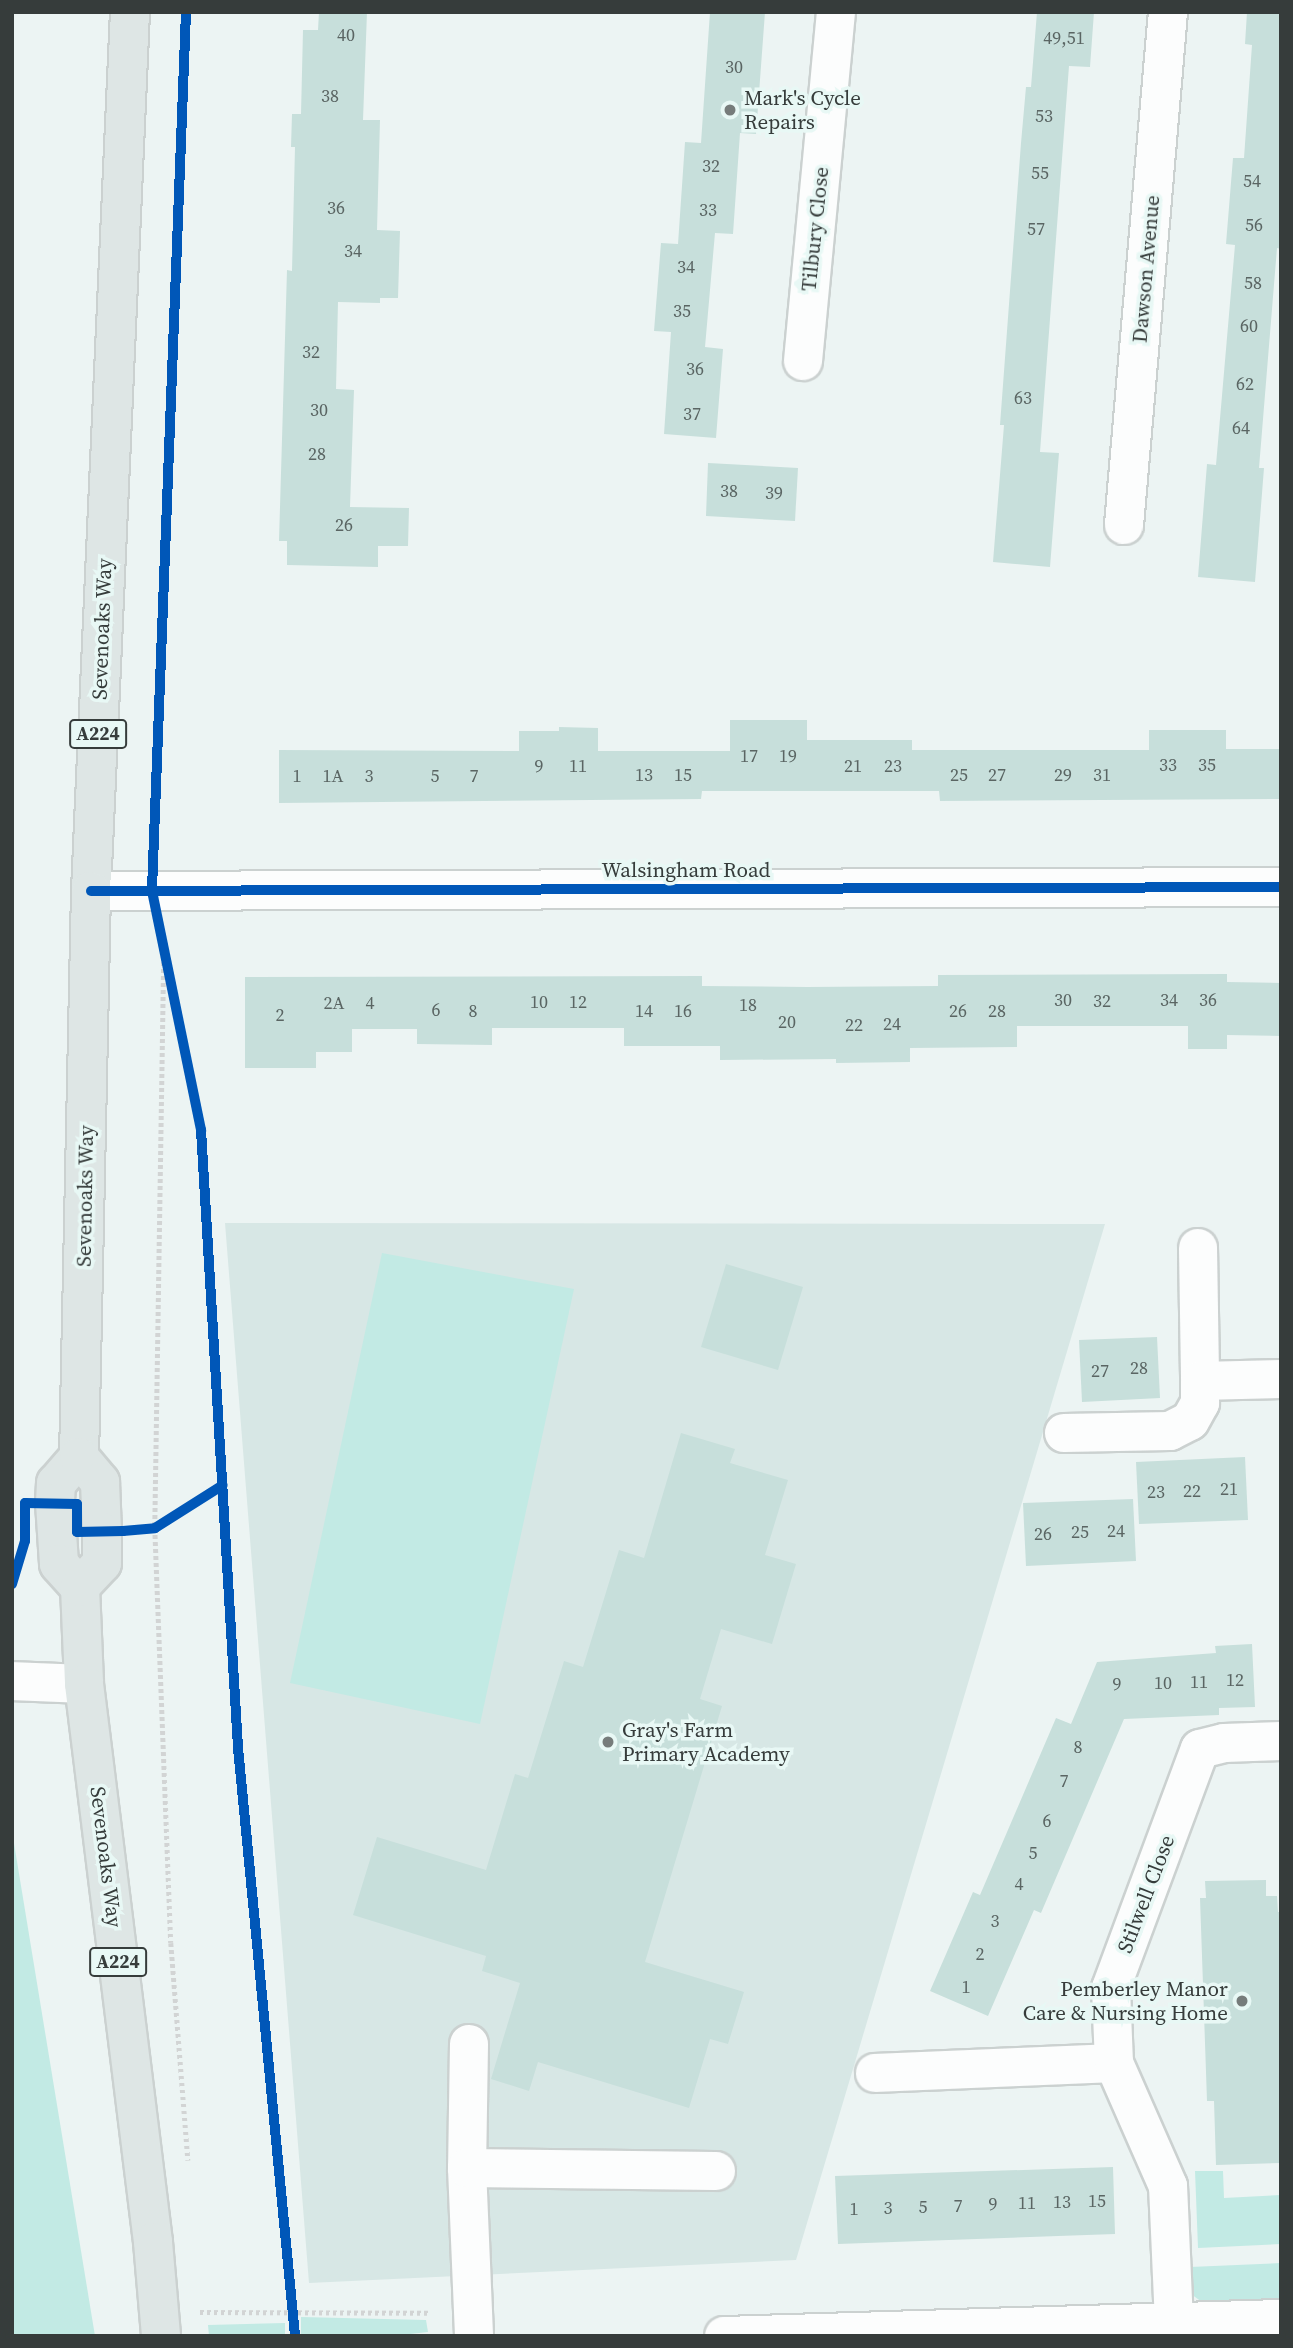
<!DOCTYPE html>
<style>
body{margin:0}
#map{position:relative;width:1293px;height:2348px;overflow:hidden;background:#ecf4f3;font-family:"Source Serif 4",serif}
div>[style]{position:absolute}
[style*='--x']{left:calc(var(--x)*1px);top:calc(var(--y)*1px);width:calc(var(--w)*1px);rotate:calc(var(--a)*1deg)}
.built>*{inset:0;background:#d7e7e5}
.green>*{inset:0;background:#c2eae4}
.building>*{inset:0;background:#c7dfdb}
.path>*{height:4.5px;margin-top:-2.25px;transform-origin:0;background:repeating-linear-gradient(90deg,#d2d4d4 0 3.5px,transparent 0 7px)}
.roads{filter:drop-shadow(2px 0 #cbd1d0) drop-shadow(-2px 0 #cbd1d0) drop-shadow(0 2px #cbd1d0) drop-shadow(0 -2px #cbd1d0)}
.minor>*{height:38px;margin:-19px;padding:0 19px;transform-origin:19px;border-radius:19px;background:#fcfdfd}
.major>*{height:38px;margin:-19px;padding:0 19px;transform-origin:19px;border-radius:19px;background:#dee6e5}
.cycleway>*{height:10px;margin:-5px;padding:0 5px;transform-origin:5px;border-radius:5px;background:#0057b8}
.dots>*{width:19px;height:19px;translate:-50% -50%;box-sizing:border-box;border:4px solid #e8f8f5;border-radius:50%}
span{translate:-50% -50%;white-space:nowrap;text-align:center;line-height:1.15;-webkit-text-stroke:7px #e8f8f5;paint-order:stroke}
.number-label{font-size:18px;color:#5a6563}
.number-label span{-webkit-text-stroke-width:0}
.shield-label span{padding:2px 5px;background:#e8f8f5;border:2px solid;border-radius:5px;-webkit-text-stroke-width:0}
.shield-label{font-size:19px;color:#363c3b;font-weight:700}
.poi-label{font-size:21px;color:#363c3b}
.left{translate:0 -50%;text-align:left}
.right{translate:-100% -50%;text-align:right}
.street-label{font-size:21px;color:#363c3b}
.frame{position:absolute;inset:0;border:14px solid #363c3b;pointer-events:none}
</style>
<div id="map">
<div class="built">
<i style="clip-path:polygon(225px 1223px,1105px 1224px,796px 2260px,309px 2283px)"></i>
</div>
<div class="green">
<i style="clip-path:polygon(382px 1253px,574px 1289px,480px 1724px,290px 1683px)"></i>
<i style="clip-path:polygon(12px 1831px,95px 2336px,12px 2336px)"></i>
<i style="clip-path:polygon(1195px 2171px,1223px 2171px,1224px 2198px,1281px 2195px,1281px 2244px,1198px 2248px)"></i>
<i style="clip-path:polygon(1281px 2263px,1281px 2302px,1206px 2305px,1191px 2294px,1190px 2267px)"></i>
<i style="clip-path:polygon(301px 2317px,426px 2320px,428px 2332px,393px 2336px,301px 2336px)"></i>
<i style="clip-path:polygon(285px 2323px,285px 2336px,209px 2336px,208px 2325px)"></i>
</div>
<div class="building">
<i style="clip-path:polygon(319px 12px,367px 12px,363px 120px,380px 120px,377px 230px,400px 231px,398px 298px,380px 298px,380px 303px,338px 302px,336px 389px,354px 390px,350px 507px,409px 508px,408px 546px,378px 546px,378px 567px,287px 565px,287px 541px,279px 541px,287px 270px,292px 271px,295px 147px,291px 147px,292px 114px,301px 114px,303px 30px,318px 30px)"></i>
<i style="clip-path:polygon(710px 12px,765px 12px,756px 134px,740px 133px,733px 234px,715px 233px,705px 347px,723px 349px,716px 438px,664px 434px,671px 332px,654px 331px,661px 243px,678px 244px,685px 142px,701px 143px)"></i>
<i style="clip-path:polygon(1037px 12px,1094px 12px,1090px 67px,1069px 66px,1040px 452px,1059px 453px,1050px 567px,993px 562px,1004px 425px,1000px 425px,1021px 143px,1026px 87px,1031px 87px)"></i>
<i style="clip-path:polygon(1247px 12px,1281px 12px,1281px 249px,1277px 248px,1259px 468px,1264px 468px,1255px 582px,1198px 577px,1207px 464px,1216px 465px,1235px 245px,1226px 244px,1233px 158px,1244px 158px,1252px 45px,1245px 44px)"></i>
<i style="clip-path:polygon(708px 463px,798px 468px,795px 521px,706px 516px)"></i>
<i style="clip-path:polygon(730px 720px,807px 720px,807px 740px,912px 740px,912px 750px,1149px 750px,1149px 730px,1226px 730px,1226px 749px,1281px 749px,1281px 799px,940px 801px,939px 791px,702px 791px,701px 799px,279px 803px,279px 750px,519px 751px,519px 731px,559px 731px,559px 727px,598px 728px,598px 751px,730px 751px)"></i>
<i style="clip-path:polygon(1227px 974px,1227px 982px,1281px 983px,1281px 1036px,1227px 1035px,1227px 1049px,1188px 1049px,1188px 1026px,1017px 1026px,1017px 1047px,910px 1048px,910px 1062px,836px 1063px,836px 1059px,720px 1060px,720px 1046px,624px 1046px,624px 1028px,492px 1028px,492px 1045px,417px 1044px,417px 1029px,352px 1029px,352px 1052px,316px 1052px,316px 1068px,245px 1068px,245px 977px,702px 976px,702px 986px,807px 987px,938px 986px,938px 975px)"></i>
<i style="clip-path:polygon(726px 1264px,803px 1287px,778px 1370px,701px 1347px)"></i>
<i style="clip-path:polygon(1157px 1337px,1160px 1398px,1082px 1402px,1079px 1340px)"></i>
<i style="clip-path:polygon(681px 1433px,735px 1449px,730px 1463px,788px 1480px,765px 1555px,796px 1564px,772px 1644px,721px 1629px,700px 1699px,722px 1706px,645px 1962px,744px 1992px,728px 2044px,710px 2039px,689px 2108px,538px 2062px,529px 2091px,491px 2079px,520px 1983px,482px 1971px,486px 1956px,353px 1915px,377px 1837px,486px 1870px,515px 1774px,528px 1778px,564px 1661px,583px 1667px,619px 1550px,644px 1558px)"></i>
<i style="clip-path:polygon(1245px 1457px,1248px 1520px,1139px 1524px,1136px 1462px)"></i>
<i style="clip-path:polygon(1133px 1499px,1136px 1561px,1026px 1566px,1023px 1503px)"></i>
<i style="clip-path:polygon(1252px 1644px,1255px 1707px,1219px 1708px,1219px 1715px,1124px 1719px,1041px 1913px,1034px 1910px,988px 2016px,930px 1991px,973px 1892px,980px 1895px,1056px 1718px,1071px 1724px,1097px 1662px,1216px 1653px,1215px 1646px)"></i>
<i style="clip-path:polygon(1266px 1880px,1266px 1896px,1277px 1896px,1278px 1912px,1281px 1912px,1281px 2163px,1216px 2165px,1214px 2101px,1207px 2101px,1200px 1898px,1206px 1898px,1205px 1881px)"></i>
<i style="clip-path:polygon(1113px 2167px,1115px 2234px,838px 2244px,835px 2176px)"></i>
</div>
<div class="path">
<i style="--x:164;--y:955;--w:573;--a:90.9"></i>
<i style="--x:155;--y:1528;--w:415;--a:87.8"></i>
<i style="--x:171;--y:1943;--w:218;--a:85.5"></i>
<i style="--x:200;--y:2312;--w:231;--a:0.2"></i>
</div>
<div class="roads">
<div class="minor">
<i style="--x:803;--y:361;--w:351;--a:-84.6"></i>
<i style="--x:1124;--y:525;--w:515;--a:-85.1"></i>
<i style="--x:91;--y:891;--w:1190;--a:-0.19"></i>
<i style="--x:1198;--y:1248;--w:133;--a:89.1"></i>
<i style="--x:1064;--y:1433;--w:106;--a:-1.1"></i>
<i style="--x:1170;--y:1431;--w:22;--a:-27"></i>
<i style="--x:1190;--y:1421;--w:21;--a:-61"></i>
<i style="--x:1200;--y:1403;--w:22;--a:-90"></i>
<i style="--x:1200;--y:1381;--w:81;--a:-1.4"></i>
<i style="--x:12;--y:1681;--w:72;--a:2.4"></i>
<i style="--x:469;--y:2044;--w:124;--a:90.9"></i>
<i style="--x:467;--y:2168;--w:168;--a:87.6"></i>
<i style="--x:875;--y:2073;--w:239;--a:-2.4"></i>
<i style="--x:467;--y:2168;--w:249;--a:0.7"></i>
<i style="--x:1174;--y:2323;--w:137;--a:-92.5"></i>
<i style="--x:1168;--y:2186;--w:134;--a:-113.7"></i>
<i style="--x:1114;--y:2063;--w:75;--a:-92.3"></i>
<i style="--x:1111;--y:1988;--w:255;--a:-69.6"></i>
<i style="--x:1200;--y:1749;--w:25;--a:-14"></i>
<i style="--x:1224;--y:1743;--w:57;--a:-2"></i>
<i style="--x:724;--y:2336;--w:557;--a:-1.75"></i>
</div>
<div class="major">
<i style="--x:130;--y:12;--w:880;--a:92.54"></i>
<i style="--x:91;--y:891;--w:566;--a:91.21"></i>
<i style="--x:79;--y:1457;--w:35;--a:131"></i>
<i style="--x:56;--y:1483;--w:20;--a:93"></i>
<i style="--x:55;--y:1503;--w:61;--a:86.2"></i>
<i style="--x:59;--y:1564;--w:31;--a:48"></i>
<i style="--x:80;--y:1587;--w:97;--a:87.6"></i>
<i style="--x:84;--y:1684;--w:562;--a:82.95"></i>
<i style="--x:153;--y:2242;--w:94;--a:85.1"></i>
<i style="--x:79;--y:1457;--w:33;--a:50"></i>
<i style="--x:100;--y:1482;--w:50;--a:87.7"></i>
<i style="--x:102;--y:1532;--w:31;--a:90"></i>
<i style="--x:102;--y:1563;--w:33;--a:133"></i>
</div>
</div>
<div class="cycleway">
<i style="--x:186;--y:12;--w:880;--a:92.22"></i>
<i style="--x:152;--y:891;--w:244;--a:78.4"></i>
<i style="--x:201;--y:1130;--w:619;--a:86.57"></i>
<i style="--x:238;--y:1748;--w:591;--a:84.46"></i>
<i style="--x:91;--y:891;--w:1190;--a:-0.19"></i>
<i style="--x:12;--y:1584;--w:45;--a:-73.2"></i>
<i style="--x:25;--y:1541;--w:38;--a:-90"></i>
<i style="--x:25;--y:1503;--w:52;--a:1.1"></i>
<i style="--x:77;--y:1504;--w:28;--a:90"></i>
<i style="--x:77;--y:1532;--w:46;--a:-1.2"></i>
<i style="--x:123;--y:1531;--w:32;--a:-5"></i>
<i style="--x:155;--y:1528;--w:80;--a:-32.3"></i>
</div>
<div class="dots">
<i style="left:730px;top:110px;background:#767c7b"></i>
<i style="left:608px;top:1742px;background:#767c7b"></i>
<i style="left:1242px;top:2001px;background:#767c7b"></i>
</div>
<div class="number-label">
<span style="left:346px;top:35px">40</span>
<span style="left:1064px;top:38px">49,51</span>
<span style="left:734px;top:67px">30</span>
<span style="left:330px;top:96px">38</span>
<span style="left:1044px;top:116px">53</span>
<span style="left:711px;top:166px">32</span>
<span style="left:1040px;top:173px">55</span>
<span style="left:1252px;top:181px">54</span>
<span style="left:336px;top:208px">36</span>
<span style="left:708px;top:210px">33</span>
<span style="left:1254px;top:225px">56</span>
<span style="left:1036px;top:229px">57</span>
<span style="left:353px;top:251px">34</span>
<span style="left:686px;top:267px">34</span>
<span style="left:1253px;top:283px">58</span>
<span style="left:682px;top:311px">35</span>
<span style="left:1249px;top:326px">60</span>
<span style="left:311px;top:352px">32</span>
<span style="left:695px;top:369px">36</span>
<span style="left:1245px;top:384px">62</span>
<span style="left:1023px;top:398px">63</span>
<span style="left:319px;top:410px">30</span>
<span style="left:692px;top:414px">37</span>
<span style="left:1241px;top:428px">64</span>
<span style="left:317px;top:454px">28</span>
<span style="left:729px;top:491px">38</span>
<span style="left:774px;top:493px">39</span>
<span style="left:344px;top:525px">26</span>
<span style="left:749px;top:756px">17</span>
<span style="left:788px;top:756px">19</span>
<span style="left:1168px;top:765px">33</span>
<span style="left:1207px;top:765px">35</span>
<span style="left:539px;top:766px">9</span>
<span style="left:578px;top:766px">11</span>
<span style="left:853px;top:766px">21</span>
<span style="left:893px;top:766px">23</span>
<span style="left:644px;top:775px">13</span>
<span style="left:683px;top:775px">15</span>
<span style="left:959px;top:775px">25</span>
<span style="left:997px;top:775px">27</span>
<span style="left:1063px;top:775px">29</span>
<span style="left:1102px;top:775px">31</span>
<span style="left:297px;top:776px">1</span>
<span style="left:333px;top:776px">1A</span>
<span style="left:369px;top:776px">3</span>
<span style="left:435px;top:776px">5</span>
<span style="left:474px;top:776px">7</span>
<span style="left:1063px;top:1000px">30</span>
<span style="left:1169px;top:1000px">34</span>
<span style="left:1208px;top:1000px">36</span>
<span style="left:1102px;top:1001px">32</span>
<span style="left:539px;top:1002px">10</span>
<span style="left:578px;top:1002px">12</span>
<span style="left:334px;top:1003px">2A</span>
<span style="left:370px;top:1003px">4</span>
<span style="left:748px;top:1005px">18</span>
<span style="left:436px;top:1010px">6</span>
<span style="left:473px;top:1011px">8</span>
<span style="left:644px;top:1011px">14</span>
<span style="left:683px;top:1011px">16</span>
<span style="left:958px;top:1011px">26</span>
<span style="left:997px;top:1011px">28</span>
<span style="left:280px;top:1015px">2</span>
<span style="left:787px;top:1022px">20</span>
<span style="left:892px;top:1024px">24</span>
<span style="left:854px;top:1025px">22</span>
<span style="left:1139px;top:1368px">28</span>
<span style="left:1100px;top:1371px">27</span>
<span style="left:1229px;top:1489px">21</span>
<span style="left:1192px;top:1491px">22</span>
<span style="left:1156px;top:1492px">23</span>
<span style="left:1116px;top:1531px">24</span>
<span style="left:1080px;top:1532px">25</span>
<span style="left:1043px;top:1534px">26</span>
<span style="left:1235px;top:1680px">12</span>
<span style="left:1199px;top:1682px">11</span>
<span style="left:1163px;top:1683px">10</span>
<span style="left:1117px;top:1684px">9</span>
<span style="left:1078px;top:1747px">8</span>
<span style="left:1064px;top:1781px">7</span>
<span style="left:1047px;top:1821px">6</span>
<span style="left:1033px;top:1853px">5</span>
<span style="left:1019px;top:1884px">4</span>
<span style="left:995px;top:1921px">3</span>
<span style="left:980px;top:1954px">2</span>
<span style="left:966px;top:1987px">1</span>
<span style="left:1097px;top:2201px">15</span>
<span style="left:1062px;top:2202px">13</span>
<span style="left:1027px;top:2203px">11</span>
<span style="left:993px;top:2204px">9</span>
<span style="left:958px;top:2206px">7</span>
<span style="left:923px;top:2207px">5</span>
<span style="left:888px;top:2208px">3</span>
<span style="left:854px;top:2209px">1</span>
</div>
<div class="shield-label">
<span style="left:98px;top:734px">A224</span>
<span style="left:118px;top:1962px">A224</span>
</div>
<div class="poi-label">
<span class="left" style="left:744px;top:110px">Mark's Cycle<br>Repairs</span>
<span class="left" style="left:622px;top:1742px">Gray's Farm<br>Primary Academy</span>
<span class="right" style="left:1228px;top:2001px">Pemberley Manor<br>Care &amp; Nursing Home</span>
</div>
<div class="street-label">
<span style="left:815px;top:229px;rotate:-84deg">Tilbury Close</span>
<span style="left:1146px;top:269px;rotate:-85deg">Dawson Avenue</span>
<span style="left:102px;top:629px;rotate:-88deg">Sevenoaks Way</span>
<span style="left:686px;top:870px">Walsingham Road</span>
<span style="left:85px;top:1196px;rotate:-89deg">Sevenoaks Way</span>
<span style="left:106px;top:1857px;rotate:83deg">Sevenoaks Way</span>
<span style="left:1146px;top:1894px;rotate:-69deg">Stilwell Close</span>
</div>
<div class="frame"></div>
</div>
